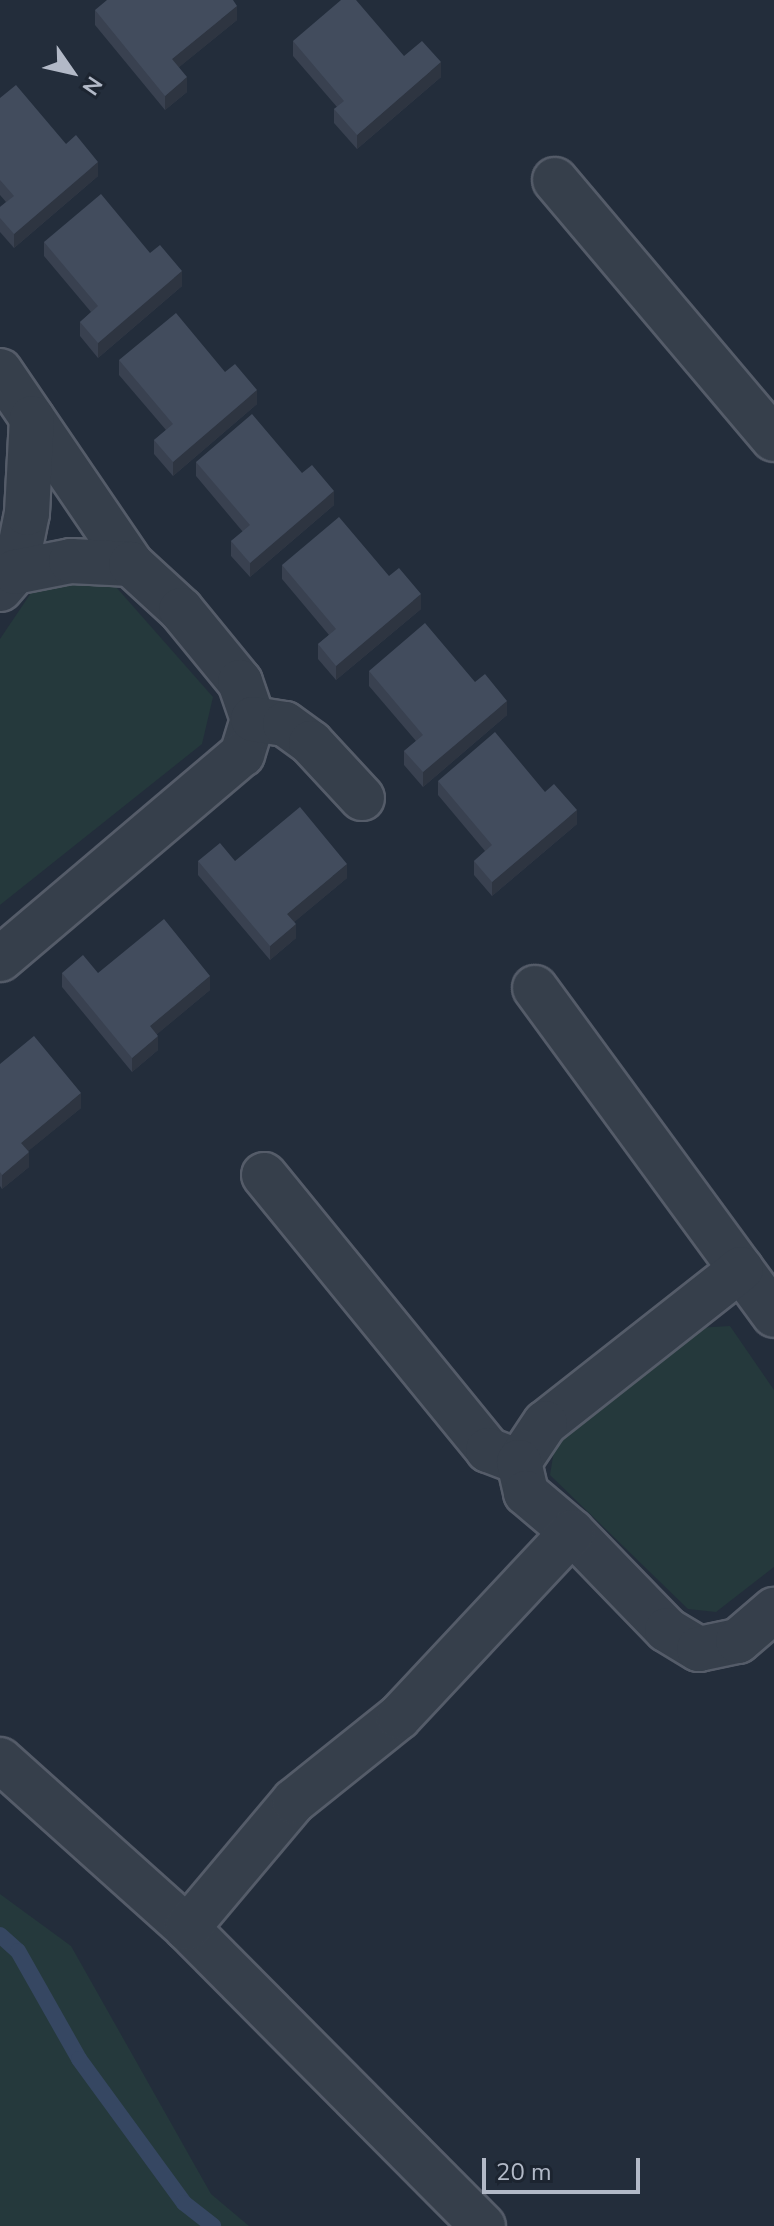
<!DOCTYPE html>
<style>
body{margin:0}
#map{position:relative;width:774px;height:2226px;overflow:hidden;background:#232d3b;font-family:"Nunito Sans",sans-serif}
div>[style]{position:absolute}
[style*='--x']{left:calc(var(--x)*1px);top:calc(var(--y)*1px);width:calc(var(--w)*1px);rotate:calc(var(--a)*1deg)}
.green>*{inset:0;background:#25393c}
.stream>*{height:16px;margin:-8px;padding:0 8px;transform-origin:8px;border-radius:8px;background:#364762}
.roads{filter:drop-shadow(2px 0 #555c69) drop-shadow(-2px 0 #555c69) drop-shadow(0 2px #555c69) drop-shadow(0 -2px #555c69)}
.street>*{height:44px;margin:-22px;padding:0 22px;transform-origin:22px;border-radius:22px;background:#363f4b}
.wall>*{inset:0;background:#394150}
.shaded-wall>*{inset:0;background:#2e3541}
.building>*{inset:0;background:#424c5d}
span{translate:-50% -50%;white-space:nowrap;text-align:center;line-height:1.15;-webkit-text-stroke:6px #1c2430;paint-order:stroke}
.north{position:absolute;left:32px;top:32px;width:80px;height:80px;-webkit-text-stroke:6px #1c2430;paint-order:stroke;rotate:124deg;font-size:22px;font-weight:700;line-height:32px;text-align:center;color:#b2b9c7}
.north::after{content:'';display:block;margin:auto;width:28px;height:36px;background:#b2b9c7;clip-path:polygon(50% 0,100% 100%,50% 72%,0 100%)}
.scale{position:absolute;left:482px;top:2158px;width:158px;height:36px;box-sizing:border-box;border:4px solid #b2b9c7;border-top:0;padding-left:10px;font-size:24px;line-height:28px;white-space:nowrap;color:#b2b9c7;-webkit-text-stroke:6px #1c2430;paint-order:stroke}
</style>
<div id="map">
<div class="green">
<i style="clip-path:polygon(109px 579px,213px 697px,202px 744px,0 905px,0 639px,37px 584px)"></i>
<i style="clip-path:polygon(730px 1326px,774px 1390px,774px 1567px,716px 1612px,688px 1609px,550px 1475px,555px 1444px,696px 1328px)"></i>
<i style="clip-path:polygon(0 1894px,71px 1946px,211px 2194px,249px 2226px,0 2226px)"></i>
</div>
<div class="stream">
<i style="--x:0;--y:1935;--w:24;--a:42"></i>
<i style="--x:18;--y:1951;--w:124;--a:60.5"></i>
<i style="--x:79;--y:2059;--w:178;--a:53.9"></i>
<i style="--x:184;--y:2203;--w:37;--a:38"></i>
</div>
<div class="roads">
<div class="street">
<i style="--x:555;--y:180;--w:339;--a:49.8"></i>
<i style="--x:0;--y:371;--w:233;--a:55.8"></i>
<i style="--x:15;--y:572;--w:60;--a:-78.5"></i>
<i style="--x:27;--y:513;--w:95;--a:-87"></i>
<i style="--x:0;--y:589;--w:23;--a:-49"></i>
<i style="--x:15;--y:572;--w:57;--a:-11.1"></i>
<i style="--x:71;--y:561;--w:60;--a:2.9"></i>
<i style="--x:131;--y:564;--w:68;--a:42.6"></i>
<i style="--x:181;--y:610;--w:93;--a:50.7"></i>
<i style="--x:240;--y:682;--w:39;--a:71"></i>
<i style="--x:253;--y:719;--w:37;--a:107"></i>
<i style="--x:242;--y:754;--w:317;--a:139.7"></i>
<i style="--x:253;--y:719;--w:32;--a:9"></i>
<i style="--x:285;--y:724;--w:32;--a:36"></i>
<i style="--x:311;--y:743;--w:75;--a:47.2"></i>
<i style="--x:535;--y:988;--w:405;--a:53.8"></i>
<i style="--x:264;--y:1175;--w:355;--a:50.8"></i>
<i style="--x:488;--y:1450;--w:33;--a:21"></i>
<i style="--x:741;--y:1269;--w:249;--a:141.8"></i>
<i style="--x:545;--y:1423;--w:47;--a:123.7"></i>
<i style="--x:519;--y:1462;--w:32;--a:77"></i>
<i style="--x:526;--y:1493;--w:60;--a:40.3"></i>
<i style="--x:572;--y:1532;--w:136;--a:45.9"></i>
<i style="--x:667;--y:1630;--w:37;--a:31"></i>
<i style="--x:699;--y:1649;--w:40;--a:-12"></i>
<i style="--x:738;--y:1641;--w:48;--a:-40.7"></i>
<i style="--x:0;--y:1760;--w:251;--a:41.9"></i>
<i style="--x:187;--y:1928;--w:420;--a:45.2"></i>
<i style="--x:187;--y:1928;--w:166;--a:-49.9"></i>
<i style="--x:294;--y:1801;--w:134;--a:-38.7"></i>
<i style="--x:399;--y:1717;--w:253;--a:-46.9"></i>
</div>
</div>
<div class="wall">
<i style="clip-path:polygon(95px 10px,237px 20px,179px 67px,187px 92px,165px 110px,95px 25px)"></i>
<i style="clip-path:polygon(293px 41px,404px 56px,441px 77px,357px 149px,334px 123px,334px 109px,337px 107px,293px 56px)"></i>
<i style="clip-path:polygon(0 98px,66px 144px,98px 176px,14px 248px,0 232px,0 207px,6px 202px,0 195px)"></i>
<i style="clip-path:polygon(44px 242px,150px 253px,182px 286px,98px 358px,80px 336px,80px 322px,91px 312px,44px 256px)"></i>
<i style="clip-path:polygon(119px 360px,225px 372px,257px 404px,173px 476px,154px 454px,154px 440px,166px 430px,119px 375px)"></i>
<i style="clip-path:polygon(196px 462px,302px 473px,334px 505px,250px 577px,231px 556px,231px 541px,243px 532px,196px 476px)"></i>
<i style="clip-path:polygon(282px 565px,389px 576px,421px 609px,336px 680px,318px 659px,318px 644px,329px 635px,282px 579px)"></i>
<i style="clip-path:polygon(369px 671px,475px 682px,507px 715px,423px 787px,404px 765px,404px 751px,416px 741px,369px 686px)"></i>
<i style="clip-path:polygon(438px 781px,545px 792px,577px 824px,492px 896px,474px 875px,474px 861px,485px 851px,438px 795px)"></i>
<i style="clip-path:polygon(198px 861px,235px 861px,347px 878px,294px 922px,296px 938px,270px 960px,198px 875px)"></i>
<i style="clip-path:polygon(62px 973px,98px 973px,210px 990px,157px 1034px,158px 1050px,132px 1072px,62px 987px)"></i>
<i style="clip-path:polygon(0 1064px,81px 1108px,28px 1151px,29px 1167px,2px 1189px,0 1186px)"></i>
</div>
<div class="shaded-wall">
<i style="clip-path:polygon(237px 6px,237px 20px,172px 73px,172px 59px)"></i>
<i style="clip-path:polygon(441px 62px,441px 77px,357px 149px,357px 135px)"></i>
<i style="clip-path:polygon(187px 77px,187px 92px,165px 110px,165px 96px)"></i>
<i style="clip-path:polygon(98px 162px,98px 176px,14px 248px,14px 234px)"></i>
<i style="clip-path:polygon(182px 271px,182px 286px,98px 358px,98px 343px)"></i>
<i style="clip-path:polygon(257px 390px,257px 404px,173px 476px,173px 462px)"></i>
<i style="clip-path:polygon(334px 491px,334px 505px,250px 577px,250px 563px)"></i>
<i style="clip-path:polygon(421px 594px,421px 609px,336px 680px,336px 666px)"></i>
<i style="clip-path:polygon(507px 701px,507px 715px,423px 787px,423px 772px)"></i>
<i style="clip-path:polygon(577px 810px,577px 824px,492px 896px,492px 882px)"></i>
<i style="clip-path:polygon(347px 864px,347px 878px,287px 928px,287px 914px)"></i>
<i style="clip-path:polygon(296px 924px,296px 938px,270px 960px,270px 946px)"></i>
<i style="clip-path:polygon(210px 976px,210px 990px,150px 1040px,150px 1026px)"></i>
<i style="clip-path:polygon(158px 1036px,158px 1050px,132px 1072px,132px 1058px)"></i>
<i style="clip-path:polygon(81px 1093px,81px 1108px,21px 1157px,21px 1143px)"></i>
<i style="clip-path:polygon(29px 1152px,29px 1167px,2px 1189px,2px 1175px)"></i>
</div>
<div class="building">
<i style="clip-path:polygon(107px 0,233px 0,237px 6px,172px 59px,187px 77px,165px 96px,95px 10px)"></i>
<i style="clip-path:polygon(341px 0,356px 0,404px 56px,422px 41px,441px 62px,357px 135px,334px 109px,344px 101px,293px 41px)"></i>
<i style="clip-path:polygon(16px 85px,66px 144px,76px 135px,98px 162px,14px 234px,0 218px,0 207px,14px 196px,0 180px,0 98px)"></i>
<i style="clip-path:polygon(101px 194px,150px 253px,160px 245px,182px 271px,98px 343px,80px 322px,98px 306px,44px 242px)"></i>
<i style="clip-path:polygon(176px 313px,225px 372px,235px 364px,257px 390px,173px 462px,154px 440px,173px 424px,119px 360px)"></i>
<i style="clip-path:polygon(252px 414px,302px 473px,312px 465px,334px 491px,250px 563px,231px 541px,250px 525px,196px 462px)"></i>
<i style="clip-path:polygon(339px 517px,389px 576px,399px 568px,421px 594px,336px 666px,318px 644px,336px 629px,282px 565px)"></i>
<i style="clip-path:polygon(425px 623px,475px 682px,485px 674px,507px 701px,423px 772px,404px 751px,423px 735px,369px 671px)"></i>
<i style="clip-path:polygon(495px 732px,545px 792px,554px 784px,577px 810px,492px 882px,474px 861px,492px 845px,438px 781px)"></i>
<i style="clip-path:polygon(300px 807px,347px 864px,287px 914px,296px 924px,270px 946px,198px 861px,220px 843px,235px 861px)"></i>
<i style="clip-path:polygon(164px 919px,210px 976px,150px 1026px,158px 1036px,132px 1058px,62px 973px,83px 955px,98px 973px)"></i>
<i style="clip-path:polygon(34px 1036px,81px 1093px,21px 1143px,29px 1152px,2px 1175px,0 1172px,0 1064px)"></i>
</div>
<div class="north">N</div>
<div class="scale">20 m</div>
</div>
